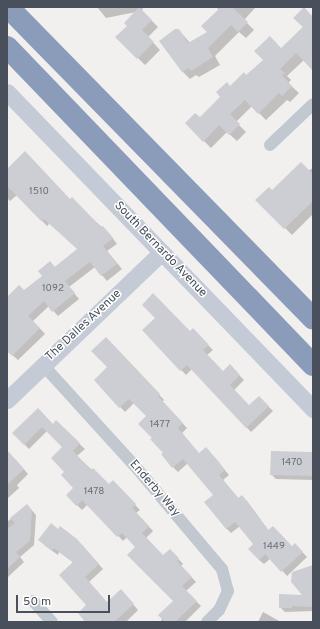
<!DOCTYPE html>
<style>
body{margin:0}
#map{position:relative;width:320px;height:629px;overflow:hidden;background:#f2f0ef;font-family:Overpass,sans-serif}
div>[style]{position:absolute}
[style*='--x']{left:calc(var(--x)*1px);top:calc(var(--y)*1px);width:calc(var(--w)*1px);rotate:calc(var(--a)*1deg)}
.shadow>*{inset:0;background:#0003}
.building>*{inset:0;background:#cdced3}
.street>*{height:12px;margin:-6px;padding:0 6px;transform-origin:6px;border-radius:6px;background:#c1c8d0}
.secondary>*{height:17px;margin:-8.5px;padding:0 8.5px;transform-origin:8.5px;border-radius:8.5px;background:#c4cad6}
.highway>*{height:22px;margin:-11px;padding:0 11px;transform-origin:11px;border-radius:11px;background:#8b9bba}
span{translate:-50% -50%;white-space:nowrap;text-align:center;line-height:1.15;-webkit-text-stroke:3px #fff;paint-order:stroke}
.number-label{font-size:10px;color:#6a7079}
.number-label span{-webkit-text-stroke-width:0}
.street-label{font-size:12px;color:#49505b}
.frame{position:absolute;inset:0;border:8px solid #49505b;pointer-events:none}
.scale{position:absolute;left:16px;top:595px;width:94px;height:18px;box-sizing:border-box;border:2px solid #49505b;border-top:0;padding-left:5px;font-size:12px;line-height:14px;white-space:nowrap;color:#49505b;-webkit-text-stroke:3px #fff;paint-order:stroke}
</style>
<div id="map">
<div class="shadow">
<i style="clip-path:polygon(97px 7px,142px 7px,143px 10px,141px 10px,158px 27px,148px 37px,160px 50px,145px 65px,117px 37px,128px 26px,136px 12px,106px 18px)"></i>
<i style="clip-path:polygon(216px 7px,256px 7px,244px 20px,254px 30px,246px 38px,239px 32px,215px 56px,220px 65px,199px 77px,196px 75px,190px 79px,182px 71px,179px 30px,190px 43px,209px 32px,219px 10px)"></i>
<i style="clip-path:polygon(313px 17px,313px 70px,304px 60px,287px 76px,291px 80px,288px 83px,299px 93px,290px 102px,287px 100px,266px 120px,252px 106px,236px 122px,246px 132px,237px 141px,227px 132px,211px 148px,186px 123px,200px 118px,230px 87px,281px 49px)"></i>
<i style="clip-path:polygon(313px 168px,313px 214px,292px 235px,257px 200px)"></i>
<i style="clip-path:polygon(7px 170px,70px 200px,108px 232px,117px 244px,107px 251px,122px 269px,107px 281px,95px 267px,69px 287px,79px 299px,58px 316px,49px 306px,33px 321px,45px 334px,18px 360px,9px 352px,7px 354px,7px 299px,24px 291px,78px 249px,50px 223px,47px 226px,17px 195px,10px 201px,7px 198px)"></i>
<i style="clip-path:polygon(143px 330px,190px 333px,193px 330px,213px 350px,207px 355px,223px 372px,230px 366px,244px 380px,234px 390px,249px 406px,259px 397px,273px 411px,251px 432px,192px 369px,186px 375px)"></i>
<i style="clip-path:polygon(106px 338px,164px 400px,162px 402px,187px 428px,182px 433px,199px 454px,223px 468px,229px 475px,223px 480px,239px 499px,242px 496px,247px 501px,269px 531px,292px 547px,295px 544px,307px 557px,287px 576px,271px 558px,264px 564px,259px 560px,255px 544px,240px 526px,231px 533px,227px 529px,206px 502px,215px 495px,188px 463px,178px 472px,173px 467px,163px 455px,164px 453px,153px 438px,148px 416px,134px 403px,125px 412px,95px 380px,108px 367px)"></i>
<i style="clip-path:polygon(38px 409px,53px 425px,56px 422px,85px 449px,77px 456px,109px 486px,113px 481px,140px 510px,136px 513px,153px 531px,146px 538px,163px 556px,170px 550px,183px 564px,181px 566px,196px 582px,186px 591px,201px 606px,185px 622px,160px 622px,175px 601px,137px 548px,127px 537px,123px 541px,88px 504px,82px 510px,67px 495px,74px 488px,66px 472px,63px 447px,47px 431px,29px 449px,13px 433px)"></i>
<i style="clip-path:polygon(313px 453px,313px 480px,276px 479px,271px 474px)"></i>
<i style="clip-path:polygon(7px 456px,14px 458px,28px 474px,17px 485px,19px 488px,7px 499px)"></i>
<i style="clip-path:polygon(27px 505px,36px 515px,34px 545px,20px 557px,24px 562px,7px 578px,7px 522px)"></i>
<i style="clip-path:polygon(44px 545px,82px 545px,103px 569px,89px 582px,107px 603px,126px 596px,138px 610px,126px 622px,87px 622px,88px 605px,74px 563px,59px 552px,58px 555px)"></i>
<i style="clip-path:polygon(313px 567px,313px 611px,285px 612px,280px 607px,305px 596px)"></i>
<i style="clip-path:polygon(263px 612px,281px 622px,258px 622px)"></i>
</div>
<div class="building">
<i style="clip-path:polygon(139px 7px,152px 20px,142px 30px,154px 42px,137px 59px,115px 37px,127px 26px,124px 23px)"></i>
<i style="clip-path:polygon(221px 7px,232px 7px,248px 22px,238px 32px,231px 25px,208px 48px,213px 57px,191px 71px,189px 68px,182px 72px,159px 41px,175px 29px,179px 29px,188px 43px,207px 32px,201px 26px)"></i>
<i style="clip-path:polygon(304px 7px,313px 17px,313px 71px,296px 53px,280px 69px,285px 73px,282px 75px,292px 86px,282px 96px,279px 93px,258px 114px,245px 100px,230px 114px,240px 124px,229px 135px,219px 125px,203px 142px,185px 123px,195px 113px,200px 117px,220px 97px,216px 92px,227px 82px,230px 86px,244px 72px,246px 75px,263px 60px,254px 51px,270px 36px,281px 48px,303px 27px,293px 18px)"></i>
<i style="clip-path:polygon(25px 151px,70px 199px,72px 197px,101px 227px,103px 226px,113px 238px,103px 246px,117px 264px,101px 276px,90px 262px,65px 281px,75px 293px,52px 312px,44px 301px,28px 316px,40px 328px,12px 356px,7px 351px,7px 297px,19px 285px,24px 290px,42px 276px,38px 271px,50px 261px,55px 267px,77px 249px,44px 219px,41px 221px,7px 186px,7px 169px)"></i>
<i style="clip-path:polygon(301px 162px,313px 174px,313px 201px,284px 229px,255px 200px,269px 187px,272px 190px)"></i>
<i style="clip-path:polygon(153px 293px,190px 331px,193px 328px,209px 345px,203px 350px,223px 371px,230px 364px,240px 375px,230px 385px,249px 405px,259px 396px,269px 406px,246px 428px,187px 365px,180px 371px,142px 330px,155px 318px,142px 305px)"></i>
<i style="clip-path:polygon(106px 337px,160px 394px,158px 396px,183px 423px,178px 428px,199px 453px,206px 447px,219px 462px,225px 470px,219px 475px,238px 498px,242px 495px,268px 530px,273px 526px,292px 546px,295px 543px,303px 552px,281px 572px,265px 554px,259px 560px,248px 549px,253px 544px,235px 522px,226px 529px,204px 502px,213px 495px,183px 459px,172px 468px,161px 454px,163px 453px,150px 439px,152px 438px,138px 424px,146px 416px,129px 399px,119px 408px,94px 380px,107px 367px,91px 351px)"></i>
<i style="clip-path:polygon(38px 408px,53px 424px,56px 420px,80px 443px,73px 451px,91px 470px,93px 468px,109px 484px,113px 480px,136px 504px,132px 508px,149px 526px,142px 533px,163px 555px,170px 549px,179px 558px,177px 561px,192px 577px,182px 586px,197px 601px,175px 622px,165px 622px,158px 615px,173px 601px,127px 555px,135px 547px,122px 533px,117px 537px,82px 500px,76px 506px,66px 495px,73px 488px,61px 475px,64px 472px,51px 458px,62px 447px,42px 427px,24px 445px,12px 433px)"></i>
<i style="clip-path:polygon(7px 450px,24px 469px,7px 485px)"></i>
<i style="clip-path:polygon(271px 451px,313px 452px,313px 476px,270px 475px)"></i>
<i style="clip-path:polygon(27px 504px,32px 510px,30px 541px,16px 552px,20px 557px,7px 569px,7px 529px,15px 523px,10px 518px)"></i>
<i style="clip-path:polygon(51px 523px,58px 529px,60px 526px,77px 539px,99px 564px,85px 577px,107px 602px,121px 589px,134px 604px,114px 622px,85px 622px,78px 613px,86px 605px,59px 575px,73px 562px,54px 548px,52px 551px,38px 540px)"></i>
<i style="clip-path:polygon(313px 565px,313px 607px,292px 606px,292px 608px,279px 608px,279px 594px,302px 595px,291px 582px,292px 572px)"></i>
</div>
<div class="street">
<i style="--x:270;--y:145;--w:59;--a:-43.6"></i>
<i style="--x:43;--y:365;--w:135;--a:47.7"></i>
<i style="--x:134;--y:465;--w:136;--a:49.8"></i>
<i style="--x:222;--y:569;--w:23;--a:75"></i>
<i style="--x:228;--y:591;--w:21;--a:115"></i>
<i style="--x:219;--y:610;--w:17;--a:135"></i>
<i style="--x:33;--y:601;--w:28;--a:48"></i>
</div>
<div class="secondary">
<i style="--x:7;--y:92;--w:441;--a:46"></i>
<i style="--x:7;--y:400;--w:214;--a:-43.7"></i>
</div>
<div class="highway">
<i style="--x:8;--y:7;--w:436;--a:45.6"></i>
<i style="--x:7;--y:47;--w:441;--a:46.1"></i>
</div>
<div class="number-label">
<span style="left:39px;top:192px">1510</span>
<span style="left:53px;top:289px">1092</span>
<span style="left:160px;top:425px">1477</span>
<span style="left:292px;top:463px">1470</span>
<span style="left:94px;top:492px">1478</span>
<span style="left:274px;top:547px">1449</span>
</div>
<div class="street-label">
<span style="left:160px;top:250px;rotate:46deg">South Bernardo Avenue</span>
<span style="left:84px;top:326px;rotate:-43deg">The Dalles Avenue</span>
<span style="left:154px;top:489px;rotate:49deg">Enderby Way</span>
</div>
<div class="frame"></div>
<div class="scale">50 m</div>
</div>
